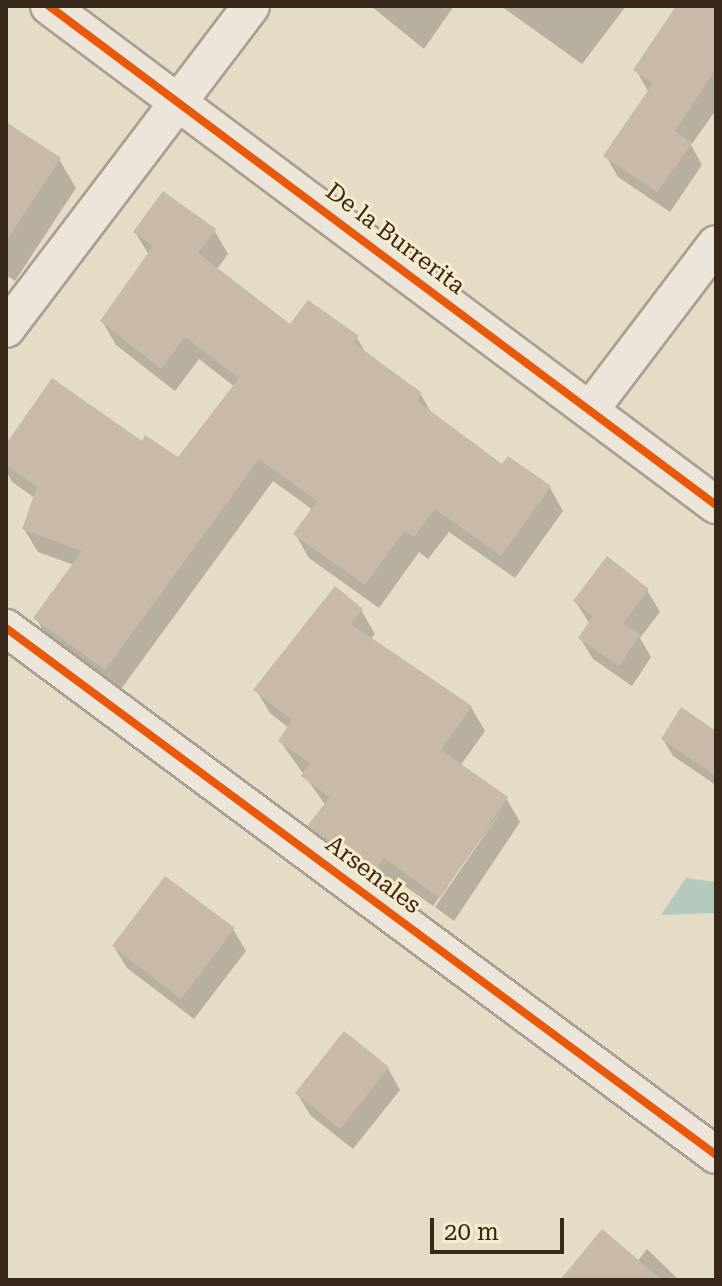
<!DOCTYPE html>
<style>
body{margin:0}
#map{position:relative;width:722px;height:1286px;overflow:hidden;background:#e5dcc7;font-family:"Roboto Serif",serif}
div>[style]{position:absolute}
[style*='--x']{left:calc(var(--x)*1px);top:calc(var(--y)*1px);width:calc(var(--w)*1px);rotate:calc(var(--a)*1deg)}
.water>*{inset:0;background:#b4cabc}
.shadow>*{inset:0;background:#0003}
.building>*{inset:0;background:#c9b9a8}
.roads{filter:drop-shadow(2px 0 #a9a091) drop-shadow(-2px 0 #a9a091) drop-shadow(0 2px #a9a091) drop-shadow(0 -2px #a9a091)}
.minor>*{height:36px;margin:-18px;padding:0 18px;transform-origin:18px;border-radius:18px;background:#ece6da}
.cycleway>*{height:8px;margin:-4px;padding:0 4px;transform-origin:4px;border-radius:4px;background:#e8590c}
span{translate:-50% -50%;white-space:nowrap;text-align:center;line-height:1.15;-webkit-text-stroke:6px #f8ebcb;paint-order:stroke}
.street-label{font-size:24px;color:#37281a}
.frame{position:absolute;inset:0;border:8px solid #37281a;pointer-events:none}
.scale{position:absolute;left:430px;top:1218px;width:134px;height:36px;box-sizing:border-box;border:4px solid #37281a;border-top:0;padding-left:10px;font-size:24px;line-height:28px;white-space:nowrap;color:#37281a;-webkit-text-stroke:6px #f8ebcb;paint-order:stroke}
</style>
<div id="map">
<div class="water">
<i style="clip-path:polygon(686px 878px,716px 882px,716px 913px,661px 915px)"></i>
</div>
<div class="shadow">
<i style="clip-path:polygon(371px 6px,454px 6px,424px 49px)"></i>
<i style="clip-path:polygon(501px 6px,626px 6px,582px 64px)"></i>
<i style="clip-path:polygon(678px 6px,716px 6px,716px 110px,691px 145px,702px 165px,670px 212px,618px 177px,606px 156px,648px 91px,636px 70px)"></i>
<i style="clip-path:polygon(6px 124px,59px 159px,76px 188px,15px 281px,6px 275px)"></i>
<i style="clip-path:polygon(214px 230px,228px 254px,217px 269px,291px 327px,357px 338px,368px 357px,421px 395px,432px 414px,502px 467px,550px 488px,563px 511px,515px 578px,449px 532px,428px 559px,419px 552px,379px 608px,309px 558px,295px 534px,313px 510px,273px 481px,119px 692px,49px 641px,36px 618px,74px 565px,38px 552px,24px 529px,35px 498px,12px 482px,6px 471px,6px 448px,142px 444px,179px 460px,235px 387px,199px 359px,175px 391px,116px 345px,102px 321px,149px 255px,135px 232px)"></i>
<i style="clip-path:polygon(647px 590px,660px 612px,640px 638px,651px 657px,632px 686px,593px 659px,580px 638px,590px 624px,575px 601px)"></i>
<i style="clip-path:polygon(361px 610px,375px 634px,371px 639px,471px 707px,485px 731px,460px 766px,506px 798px,520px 822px,454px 921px,435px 907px,505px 805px,433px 906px,398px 881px,387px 897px,324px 849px,310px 826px,326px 806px,280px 741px,289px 728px,270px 713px,256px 690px)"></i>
<i style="clip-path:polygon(716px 733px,716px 785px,673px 756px,663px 739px)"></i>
<i style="clip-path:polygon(233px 929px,246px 951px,194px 1019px,127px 968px,114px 947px)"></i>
<i style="clip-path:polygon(388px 1068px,400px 1090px,353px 1149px,310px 1115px,297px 1093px)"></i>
<i style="clip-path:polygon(647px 1249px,679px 1280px,563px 1280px,637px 1262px)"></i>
</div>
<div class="building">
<i style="clip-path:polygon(676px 6px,716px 6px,716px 69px,675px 131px,692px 143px,657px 192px,603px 156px,653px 83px,633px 70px)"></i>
<i style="clip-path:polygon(6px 122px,61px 158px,6px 241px)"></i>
<i style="clip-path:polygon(163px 191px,216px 229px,198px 253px,290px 324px,308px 300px,359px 336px,354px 343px,422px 393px,417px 401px,502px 464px,508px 456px,551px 486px,501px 556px,435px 509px,414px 537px,405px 530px,365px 585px,293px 534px,317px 501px,259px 459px,105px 670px,33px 618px,82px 551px,22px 529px,37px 487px,6px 465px,6px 444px,52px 378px,142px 441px,145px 435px,178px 457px,239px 378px,185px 337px,161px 369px,100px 321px,153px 246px,133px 232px)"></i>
<i style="clip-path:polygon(607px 556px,649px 589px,623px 623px,640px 634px,619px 666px,578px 638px,593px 616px,573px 601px)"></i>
<i style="clip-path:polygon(335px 586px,363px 609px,351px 624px,472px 706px,441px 750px,508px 797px,440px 898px,384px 858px,373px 874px,307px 826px,330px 797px,301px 776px,310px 763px,278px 741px,292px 720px,253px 690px)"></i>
<i style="clip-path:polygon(681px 707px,716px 731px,716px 776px,661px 739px)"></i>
<i style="clip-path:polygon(165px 876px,235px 928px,181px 999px,112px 946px)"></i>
<i style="clip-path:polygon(344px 1031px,389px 1067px,340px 1129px,295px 1093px)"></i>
<i style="clip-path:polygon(602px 1229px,662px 1280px,560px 1280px)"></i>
</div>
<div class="roads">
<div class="minor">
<i style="--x:49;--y:6;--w:833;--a:36.8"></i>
<i style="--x:6;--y:329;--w:405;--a:-52.8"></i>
<i style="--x:590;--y:410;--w:208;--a:-52.8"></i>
<i style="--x:6;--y:628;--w:884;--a:36.58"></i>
</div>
</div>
<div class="cycleway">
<i style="--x:49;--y:6;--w:833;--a:36.8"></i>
<i style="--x:6;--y:628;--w:884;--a:36.58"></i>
</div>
<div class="street-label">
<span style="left:395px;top:239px;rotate:37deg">De la Burrerita</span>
<span style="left:373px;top:875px;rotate:37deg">Arsenales</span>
</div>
<div class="frame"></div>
<div class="scale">20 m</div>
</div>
